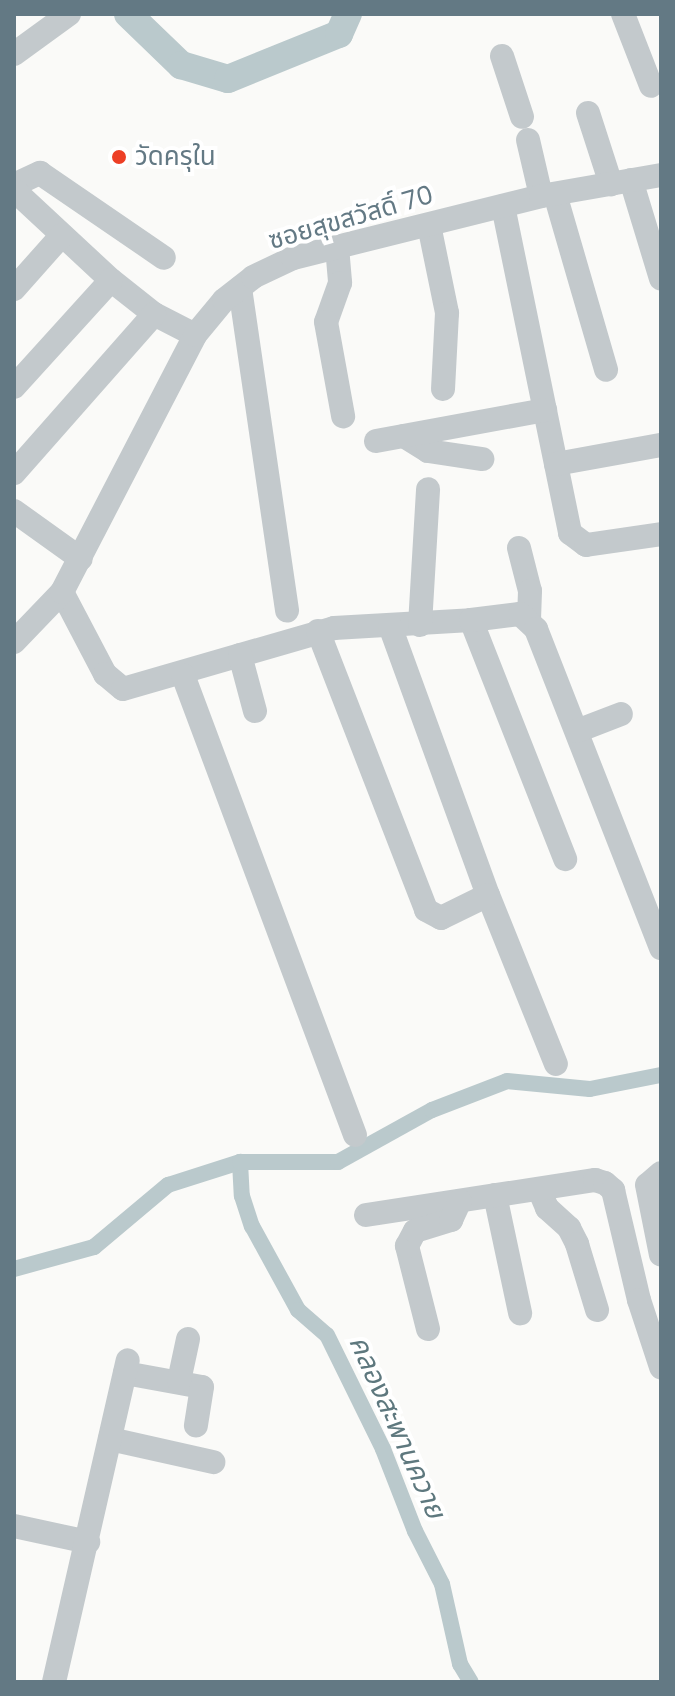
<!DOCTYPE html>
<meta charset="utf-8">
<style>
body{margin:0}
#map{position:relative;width:675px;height:1696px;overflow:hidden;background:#fafaf8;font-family:Poppins,"Noto Sans Thai",sans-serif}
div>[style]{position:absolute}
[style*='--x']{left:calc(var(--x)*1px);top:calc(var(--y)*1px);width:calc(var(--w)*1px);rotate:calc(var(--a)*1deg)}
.canal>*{height:16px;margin:-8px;padding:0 8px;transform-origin:8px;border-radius:8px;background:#bac9cc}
.river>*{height:28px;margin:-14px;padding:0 14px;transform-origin:14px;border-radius:14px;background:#bac9cc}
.minor>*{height:24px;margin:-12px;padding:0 12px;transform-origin:12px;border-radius:12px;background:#c3c9cc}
.dots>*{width:22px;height:22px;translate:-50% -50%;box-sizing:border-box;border:4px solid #fff;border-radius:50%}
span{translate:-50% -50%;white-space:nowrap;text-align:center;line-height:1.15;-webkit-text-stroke:8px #fff;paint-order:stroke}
.poi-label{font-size:26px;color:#637984}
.left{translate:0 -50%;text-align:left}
.street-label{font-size:26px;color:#637984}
.water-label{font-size:28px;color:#5e787e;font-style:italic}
.frame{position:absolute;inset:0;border:16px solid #637984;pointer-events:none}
</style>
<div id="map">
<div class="canal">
<i style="--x:240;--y:1162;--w:34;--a:87"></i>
<i style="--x:242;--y:1196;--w:32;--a:72"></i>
<i style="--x:252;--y:1226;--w:96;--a:61.3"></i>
<i style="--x:298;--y:1310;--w:38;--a:41"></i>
<i style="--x:327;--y:1335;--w:127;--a:63.8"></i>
<i style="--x:383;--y:1449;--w:88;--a:68.7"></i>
<i style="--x:415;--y:1531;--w:59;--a:63"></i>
<i style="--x:442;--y:1584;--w:82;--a:77.3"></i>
<i style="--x:460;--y:1664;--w:21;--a:59"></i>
<i style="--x:14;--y:1269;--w:83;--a:-15.4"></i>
<i style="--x:94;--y:1247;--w:97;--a:-40"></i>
<i style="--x:168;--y:1185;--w:76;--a:-17.7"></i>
<i style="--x:240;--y:1162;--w:98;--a:0"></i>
<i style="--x:338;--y:1162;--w:107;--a:-29"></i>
<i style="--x:432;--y:1110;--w:80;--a:-21.1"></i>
<i style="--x:507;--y:1081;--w:83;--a:5.5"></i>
<i style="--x:590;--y:1089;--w:72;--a:-11.2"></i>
</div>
<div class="river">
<i style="--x:128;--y:14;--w:74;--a:43.9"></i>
<i style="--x:181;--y:65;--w:49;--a:16.6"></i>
<i style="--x:228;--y:79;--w:120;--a:-22.1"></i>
<i style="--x:339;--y:34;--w:22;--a:-66"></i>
</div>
<div class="minor">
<i style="--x:623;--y:14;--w:77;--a:68.7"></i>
<i style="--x:14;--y:54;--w:68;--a:-36"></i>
<i style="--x:502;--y:56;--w:64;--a:71.8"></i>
<i style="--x:588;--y:113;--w:75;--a:72.1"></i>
<i style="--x:528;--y:140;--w:57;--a:76.9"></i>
<i style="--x:631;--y:180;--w:103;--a:73.1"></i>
<i style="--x:14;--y:185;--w:29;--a:-25"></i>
<i style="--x:40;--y:173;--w:150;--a:34.4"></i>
<i style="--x:14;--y:190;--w:132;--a:42.9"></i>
<i style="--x:111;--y:280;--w:55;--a:38.3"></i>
<i style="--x:154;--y:314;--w:46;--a:27.1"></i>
<i style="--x:555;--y:194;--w:183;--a:73.8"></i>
<i style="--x:503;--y:206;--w:334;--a:78.4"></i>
<i style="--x:570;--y:533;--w:20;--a:37"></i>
<i style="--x:586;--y:545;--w:76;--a:-8.3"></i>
<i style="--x:429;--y:225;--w:90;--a:78.4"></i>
<i style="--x:447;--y:313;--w:76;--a:93"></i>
<i style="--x:337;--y:247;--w:36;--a:85"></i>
<i style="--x:340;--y:283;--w:41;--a:109.7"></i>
<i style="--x:326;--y:322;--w:96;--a:79.7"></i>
<i style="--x:240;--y:288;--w:326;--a:81.7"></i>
<i style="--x:14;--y:289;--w:72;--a:-48.4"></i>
<i style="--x:14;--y:387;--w:144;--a:-47.8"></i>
<i style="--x:404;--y:436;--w:28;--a:32"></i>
<i style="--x:428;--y:451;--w:55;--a:8.4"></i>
<i style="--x:376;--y:441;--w:172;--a:-10.4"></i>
<i style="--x:556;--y:464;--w:107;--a:-10.3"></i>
<i style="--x:14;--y:473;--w:212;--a:-48.6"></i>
<i style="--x:14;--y:511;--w:82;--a:35.6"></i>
<i style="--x:519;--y:548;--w:44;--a:75.7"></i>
<i style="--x:530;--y:591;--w:28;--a:92"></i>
<i style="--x:62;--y:592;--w:93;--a:62.3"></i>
<i style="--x:105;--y:674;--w:23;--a:40"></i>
<i style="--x:123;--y:689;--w:220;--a:-16.1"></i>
<i style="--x:334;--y:628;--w:137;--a:-3.3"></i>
<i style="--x:471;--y:620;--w:257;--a:68.5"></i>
<i style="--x:471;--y:620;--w:49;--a:-7"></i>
<i style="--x:520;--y:614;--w:22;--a:43"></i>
<i style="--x:536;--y:629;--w:343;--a:68.6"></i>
<i style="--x:420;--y:625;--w:136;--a:-86.6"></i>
<i style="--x:390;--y:626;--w:286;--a:70"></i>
<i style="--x:488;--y:895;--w:182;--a:68.1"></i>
<i style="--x:318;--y:631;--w:299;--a:68.8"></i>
<i style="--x:426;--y:910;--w:17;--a:28"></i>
<i style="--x:441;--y:918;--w:52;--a:-26.1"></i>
<i style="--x:14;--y:642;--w:69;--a:-46.2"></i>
<i style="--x:62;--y:592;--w:289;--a:-62.6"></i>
<i style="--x:195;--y:335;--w:45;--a:-50.4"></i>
<i style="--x:224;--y:300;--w:37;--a:-38"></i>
<i style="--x:253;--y:277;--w:44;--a:-25.4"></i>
<i style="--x:293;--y:258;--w:256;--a:-14"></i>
<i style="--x:541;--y:196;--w:122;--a:-9.9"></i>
<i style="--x:240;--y:655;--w:58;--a:75"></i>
<i style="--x:183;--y:675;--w:491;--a:69.5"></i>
<i style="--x:577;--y:731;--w:47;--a:-21.1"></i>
<i style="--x:661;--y:1173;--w:18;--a:139"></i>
<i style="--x:647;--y:1185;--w:71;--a:78.7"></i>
<i style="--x:539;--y:1189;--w:21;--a:67"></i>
<i style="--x:547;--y:1208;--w:30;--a:42"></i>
<i style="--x:569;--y:1228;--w:18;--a:63"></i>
<i style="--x:577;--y:1244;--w:69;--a:73.1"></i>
<i style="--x:495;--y:1195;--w:121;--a:78"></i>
<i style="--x:366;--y:1215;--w:232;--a:-8.7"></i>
<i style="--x:595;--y:1180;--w:10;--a:17"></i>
<i style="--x:605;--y:1183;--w:11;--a:41"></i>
<i style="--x:613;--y:1190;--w:113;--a:76.7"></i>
<i style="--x:639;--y:1300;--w:71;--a:71.8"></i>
<i style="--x:428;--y:1329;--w:86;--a:-104.2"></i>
<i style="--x:407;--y:1246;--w:17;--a:-62"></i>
<i style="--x:415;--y:1231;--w:38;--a:-17"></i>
<i style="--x:451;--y:1220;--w:21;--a:-65"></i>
<i style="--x:125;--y:1373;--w:78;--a:10.3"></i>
<i style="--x:202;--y:1387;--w:39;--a:99"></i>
<i style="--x:179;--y:1381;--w:43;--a:-77.9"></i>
<i style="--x:110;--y:1439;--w:106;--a:12.6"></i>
<i style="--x:14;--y:1526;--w:76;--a:12.2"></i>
<i style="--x:54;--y:1682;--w:330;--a:-77.1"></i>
</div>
<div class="dots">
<i style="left:119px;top:157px;background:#ed3f25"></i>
</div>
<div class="poi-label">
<span class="left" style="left:135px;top:157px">วัดครุใน</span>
</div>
<div class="street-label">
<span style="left:351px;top:218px;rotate:-16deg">ซอยสุขสวัสดิ์ 70</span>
</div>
<div class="water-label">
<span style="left:397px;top:1427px;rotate:66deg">คลองสะพานควาย</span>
</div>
<div class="frame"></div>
</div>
